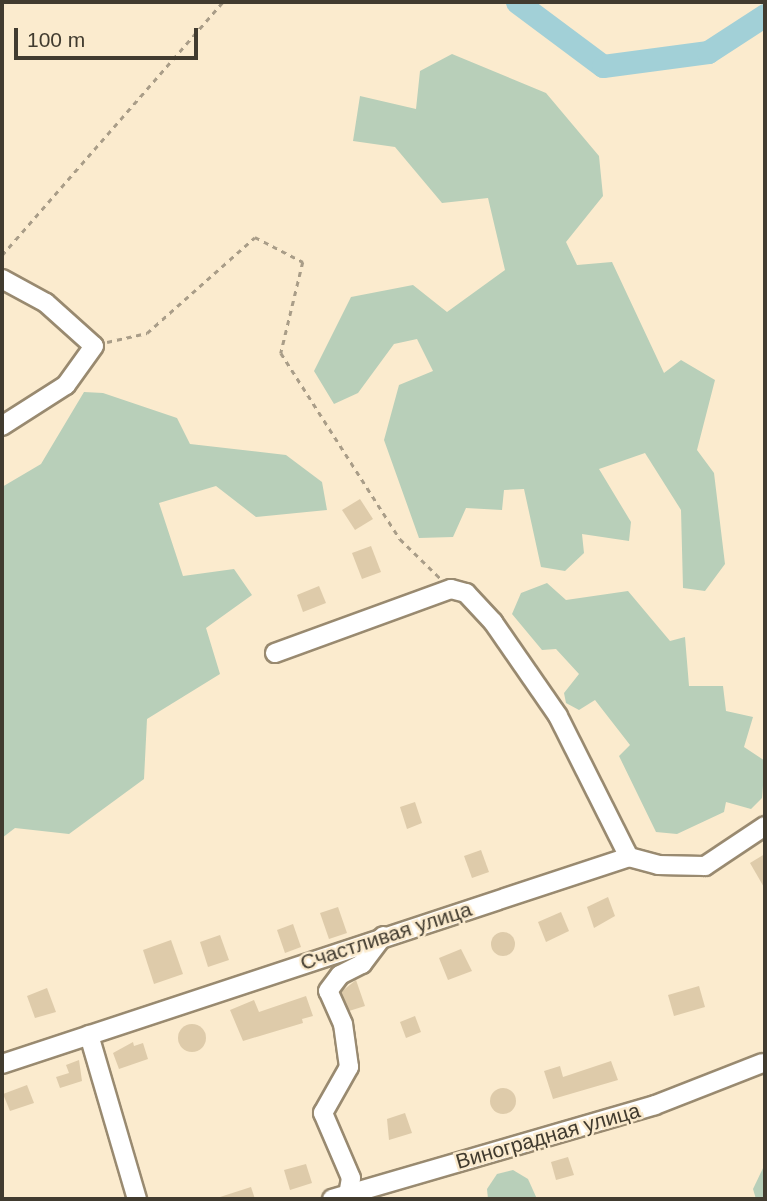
<!DOCTYPE html>
<meta charset="utf-8">
<style>
body{margin:0}
#map{position:relative;width:767px;height:1201px;overflow:hidden;background:#fbebce;font-family:Arial,sans-serif}
div>[style]{position:absolute}
[style*='--x']{left:calc(var(--x)*1px);top:calc(var(--y)*1px);width:calc(var(--w)*1px);rotate:calc(var(--a)*1deg)}
.green>*{inset:0;background:#b8cfb9}
.river>*{height:23px;margin:-11.5px;padding:0 11.5px;transform-origin:11.5px;border-radius:11.5px;background:#a2d0d7}
.building>*{inset:0;background:#decbaa}
.round{border-radius:50%}
.path>*{height:2.5px;margin-top:-1.25px;transform-origin:0;background:repeating-linear-gradient(90deg,#a99d88 0 5px,transparent 0 10px)}
.roads{filter:drop-shadow(2px 0 #998a70) drop-shadow(-2px 0 #998a70) drop-shadow(0 2px #998a70) drop-shadow(0 -2px #998a70)}
.minor>*{height:18px;margin:-9px;padding:0 9px;transform-origin:9px;border-radius:9px;background:#fff}
span{translate:-50% -50%;white-space:nowrap;text-align:center;line-height:1.15;-webkit-text-stroke:5px #fbebce;paint-order:stroke}
.street-label{font-size:21px;color:#413b2f}
.frame{position:absolute;inset:0;border:4px solid #413b2f;pointer-events:none}
.scale{position:absolute;left:14px;top:28px;width:184px;height:32px;box-sizing:border-box;border:4px solid #413b2f;border-top:0;padding-left:9px;font-size:21px;line-height:24px;white-space:nowrap;color:#413b2f;-webkit-text-stroke:5px #fbebce;paint-order:stroke}
</style>
<div id="map">
<div class="green">
<i style="clip-path:polygon(452px 54px,546px 93px,599px 156px,603px 196px,566px 242px,577px 265px,612px 262px,664px 373px,681px 360px,715px 380px,697px 450px,714px 473px,725px 564px,705px 591px,683px 588px,681px 510px,645px 453px,599px 469px,631px 522px,629px 541px,582px 534px,584px 553px,565px 571px,541px 567px,524px 489px,504px 490px,502px 510px,466px 508px,453px 537px,419px 538px,384px 440px,399px 385px,433px 371px,417px 339px,394px 344px,358px 393px,334px 404px,314px 371px,351px 297px,413px 285px,447px 312px,505px 270px,488px 198px,442px 203px,395px 147px,353px 141px,360px 96px,416px 109px,420px 71px)"></i>
<i style="clip-path:polygon(84px 392px,103px 393px,177px 418px,190px 444px,286px 455px,322px 482px,327px 510px,256px 517px,216px 486px,159px 503px,183px 576px,234px 569px,252px 595px,206px 628px,220px 674px,147px 719px,144px 779px,69px 834px,15px 828px,2px 838px,2px 487px,41px 464px)"></i>
<i style="clip-path:polygon(547px 583px,566px 600px,628px 591px,670px 641px,685px 637px,689px 686px,723px 686px,726px 711px,753px 717px,744px 747px,765px 761px,762px 798px,751px 809px,726px 802px,724px 812px,677px 834px,656px 832px,619px 756px,630px 745px,595px 700px,579px 710px,566px 703px,564px 693px,579px 674px,556px 649px,542px 650px,512px 614px,521px 593px)"></i>
<i style="clip-path:polygon(765px 1164px,765px 1199px,756px 1199px,753px 1189px)"></i>
<i style="clip-path:polygon(513px 1170px,528px 1179px,537px 1199px,488px 1199px,487px 1189px,497px 1174px)"></i>
</div>
<div class="river">
<i style="--x:517;--y:2;--w:107;--a:36.7"></i>
<i style="--x:603;--y:66;--w:106;--a:-7.6"></i>
<i style="--x:708;--y:52;--w:68;--a:-33"></i>
</div>
<div class="building">
<i style="clip-path:polygon(360px 499px,373px 519px,355px 530px,342px 510px)"></i>
<i style="clip-path:polygon(371px 546px,381px 572px,362px 579px,352px 553px)"></i>
<i style="clip-path:polygon(319px 586px,326px 603px,303px 612px,297px 595px)"></i>
<i style="clip-path:polygon(415px 802px,422px 823px,407px 829px,400px 807px)"></i>
<i style="clip-path:polygon(481px 850px,489px 872px,472px 878px,464px 856px)"></i>
<i style="clip-path:polygon(765px 854px,765px 889px,750px 863px)"></i>
<i style="clip-path:polygon(608px 897px,615px 916px,594px 928px,587px 907px)"></i>
<i style="clip-path:polygon(338px 907px,347px 933px,329px 939px,320px 913px)"></i>
<i style="clip-path:polygon(561px 912px,569px 931px,546px 942px,538px 922px)"></i>
<i style="clip-path:polygon(293px 924px,301px 947px,285px 953px,277px 930px)"></i>
<i class="round" style="left:491px;top:932px;width:24px;height:24px"></i>
<i style="clip-path:polygon(220px 935px,229px 960px,208px 967px,200px 942px)"></i>
<i style="clip-path:polygon(171px 940px,183px 974px,154px 984px,143px 950px)"></i>
<i style="clip-path:polygon(461px 949px,472px 971px,448px 980px,439px 958px)"></i>
<i style="clip-path:polygon(356px 980px,365px 1006px,349px 1011px,341px 992px)"></i>
<i style="clip-path:polygon(699px 986px,705px 1007px,674px 1016px,668px 995px)"></i>
<i style="clip-path:polygon(47px 988px,56px 1012px,35px 1018px,27px 996px)"></i>
<i style="clip-path:polygon(306px 996px,313px 1016px,302px 1019px,303px 1023px,243px 1041px,230px 1010px,254px 1000px,259px 1012px)"></i>
<i style="clip-path:polygon(415px 1016px,421px 1032px,406px 1038px,400px 1022px)"></i>
<i class="round" style="left:178px;top:1024px;width:28px;height:28px"></i>
<i style="clip-path:polygon(133px 1042px,134px 1046px,143px 1043px,148px 1059px,119px 1069px,113px 1053px)"></i>
<i style="clip-path:polygon(79px 1060px,82px 1081px,60px 1088px,56px 1077px,69px 1073px,66px 1065px)"></i>
<i style="clip-path:polygon(611px 1061px,618px 1080px,553px 1099px,544px 1071px,560px 1066px,563px 1077px)"></i>
<i style="clip-path:polygon(27px 1085px,34px 1103px,10px 1111px,3px 1094px)"></i>
<i class="round" style="left:490px;top:1088px;width:26px;height:26px"></i>
<i style="clip-path:polygon(405px 1113px,412px 1133px,389px 1140px,387px 1119px)"></i>
<i style="clip-path:polygon(568px 1157px,574px 1175px,556px 1180px,551px 1162px)"></i>
<i style="clip-path:polygon(306px 1164px,312px 1183px,290px 1190px,284px 1170px)"></i>
<i style="clip-path:polygon(251px 1187px,255px 1199px,220px 1199px,220px 1197px)"></i>
</div>
<div class="path">
<i style="--x:2;--y:255;--w:336;--a:-48.9"></i>
<i style="--x:107;--y:342;--w:41;--a:-12.7"></i>
<i style="--x:147;--y:333;--w:144;--a:-41.6"></i>
<i style="--x:255;--y:237;--w:54;--a:27.5"></i>
<i style="--x:303;--y:262;--w:94;--a:103.6"></i>
<i style="--x:281;--y:353;--w:221;--a:57.4"></i>
<i style="--x:400;--y:539;--w:56;--a:44.3"></i>
</div>
<div class="roads">
<div class="minor">
<i style="--x:2;--y:279;--w:50;--a:28.6"></i>
<i style="--x:46;--y:303;--w:64;--a:41.9"></i>
<i style="--x:94;--y:346;--w:48;--a:125.7"></i>
<i style="--x:66;--y:385;--w:76;--a:147.4"></i>
<i style="--x:275;--y:653;--w:187;--a:-20"></i>
<i style="--x:451;--y:589;--w:16;--a:15"></i>
<i style="--x:466;--y:593;--w:40;--a:47"></i>
<i style="--x:493;--y:622;--w:114;--a:55.3"></i>
<i style="--x:558;--y:716;--w:158;--a:63.3"></i>
<i style="--x:89;--y:1035;--w:171;--a:73.7"></i>
<i style="--x:2;--y:1064;--w:660;--a:-18.27"></i>
<i style="--x:629;--y:857;--w:30;--a:15"></i>
<i style="--x:658;--y:865;--w:47;--a:1.2"></i>
<i style="--x:705;--y:866;--w:72;--a:-33.7"></i>
<i style="--x:348;--y:1195;--w:17;--a:-80"></i>
<i style="--x:351;--y:1178;--w:71;--a:-113.3"></i>
<i style="--x:323;--y:1113;--w:53;--a:-60.5"></i>
<i style="--x:349;--y:1067;--w:43;--a:-97.9"></i>
<i style="--x:343;--y:1024;--w:36;--a:-114"></i>
<i style="--x:328;--y:991;--w:20;--a:-53"></i>
<i style="--x:340;--y:975;--w:25;--a:-27"></i>
<i style="--x:362;--y:964;--w:35;--a:-53"></i>
<i style="--x:332;--y:1199;--w:336;--a:-16.2"></i>
<i style="--x:655;--y:1105;--w:115;--a:-21.4"></i>
</div>
</div>
<div class="street-label">
<span style="left:386px;top:936px;rotate:-18deg">Счастливая улица</span>
<span style="left:548px;top:1136px;rotate:-16deg">Виноградная улица</span>
</div>
<div class="frame"></div>
<div class="scale">100 m</div>
</div>
